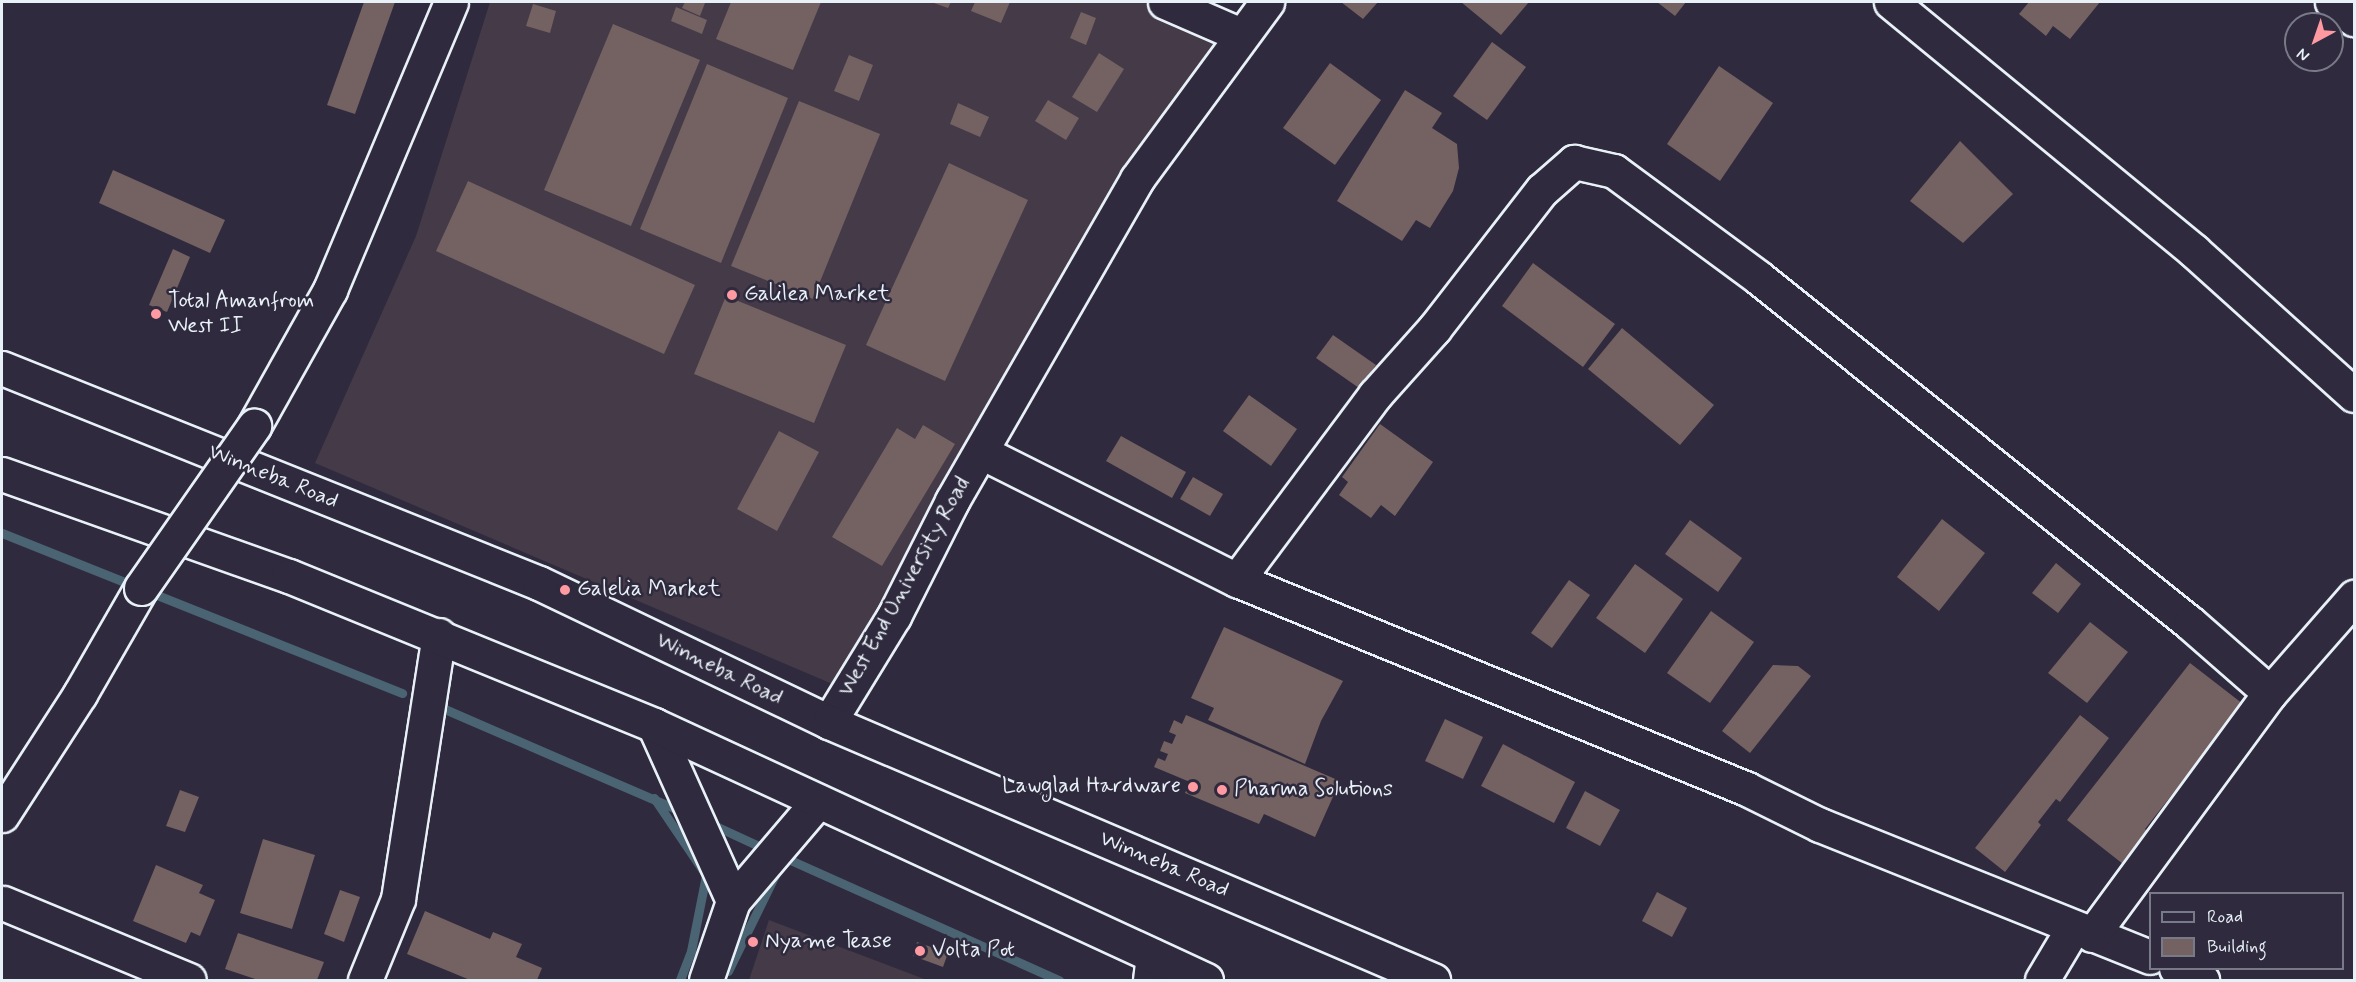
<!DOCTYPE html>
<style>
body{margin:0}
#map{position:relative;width:2356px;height:982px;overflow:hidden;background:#2f2a3d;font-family:Mynerve,sans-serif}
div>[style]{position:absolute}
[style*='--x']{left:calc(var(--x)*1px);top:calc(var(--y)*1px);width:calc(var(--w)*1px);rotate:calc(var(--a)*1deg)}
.built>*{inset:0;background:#443a48}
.stream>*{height:9px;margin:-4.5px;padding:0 4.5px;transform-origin:4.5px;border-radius:4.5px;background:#4b6473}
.building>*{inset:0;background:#746161}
.roads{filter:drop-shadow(2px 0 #e8f1f8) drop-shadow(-2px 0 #e8f1f8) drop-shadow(0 2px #e8f1f8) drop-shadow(0 -2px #e8f1f8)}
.street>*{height:33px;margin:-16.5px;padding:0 16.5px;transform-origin:16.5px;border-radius:16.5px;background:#2f2a3d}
.highway>*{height:33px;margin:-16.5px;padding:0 16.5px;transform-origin:16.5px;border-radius:16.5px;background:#2f2a3d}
.bridges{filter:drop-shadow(2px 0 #e8f1f8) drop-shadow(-2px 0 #e8f1f8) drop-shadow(0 2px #e8f1f8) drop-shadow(0 -2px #e8f1f8)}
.street-bridge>*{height:33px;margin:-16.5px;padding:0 16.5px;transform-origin:16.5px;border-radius:16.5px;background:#2f2a3d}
.dots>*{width:16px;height:16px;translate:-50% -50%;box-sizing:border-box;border:3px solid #2f2a3d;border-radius:50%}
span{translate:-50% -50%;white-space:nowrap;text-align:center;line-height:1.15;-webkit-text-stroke:5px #2f2a3d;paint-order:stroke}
.poi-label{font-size:22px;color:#e8f1f8}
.left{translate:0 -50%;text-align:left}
.right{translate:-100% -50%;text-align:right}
.street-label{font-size:22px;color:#e8f1f8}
.frame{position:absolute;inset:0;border:3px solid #e8f1f8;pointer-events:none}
.legend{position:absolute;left:2149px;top:892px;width:195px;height:78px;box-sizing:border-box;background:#2f2a3d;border:2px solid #797a88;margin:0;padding:8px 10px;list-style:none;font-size:18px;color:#e8f1f8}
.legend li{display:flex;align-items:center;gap:12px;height:30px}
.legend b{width:30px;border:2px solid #797a88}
.north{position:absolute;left:2284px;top:12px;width:60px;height:60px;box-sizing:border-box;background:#2f2a3d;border:2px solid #797a88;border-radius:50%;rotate:220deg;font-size:16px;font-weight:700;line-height:24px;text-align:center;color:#e8f1f8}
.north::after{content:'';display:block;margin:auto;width:21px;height:27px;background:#ff9aa2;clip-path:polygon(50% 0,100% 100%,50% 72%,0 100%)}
</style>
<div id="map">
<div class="built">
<i style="clip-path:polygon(490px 2px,1148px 2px,1224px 34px,837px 686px,315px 463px,416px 236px)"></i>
<i style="clip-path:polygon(769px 920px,927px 980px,749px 980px)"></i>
</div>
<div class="stream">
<i style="--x:2;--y:533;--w:431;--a:21.8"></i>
<i style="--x:440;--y:707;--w:265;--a:23.4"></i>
<i style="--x:654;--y:798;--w:93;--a:56"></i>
<i style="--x:706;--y:875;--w:77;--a:101.2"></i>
<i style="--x:691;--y:951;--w:31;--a:111"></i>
<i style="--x:709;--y:823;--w:60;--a:24.8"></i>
<i style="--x:779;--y:855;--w:307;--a:24.1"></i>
<i style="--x:728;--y:971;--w:111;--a:-63.9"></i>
</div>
<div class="building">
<i style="clip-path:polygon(364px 2px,395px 2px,355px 114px,327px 105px)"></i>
<i style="clip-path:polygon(685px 2px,705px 3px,700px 16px,682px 8px)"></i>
<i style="clip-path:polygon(731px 2px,821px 2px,793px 70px,716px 39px)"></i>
<i style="clip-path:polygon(931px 2px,951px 2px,948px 8px)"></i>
<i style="clip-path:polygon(975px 2px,1010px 2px,1001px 23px,971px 11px)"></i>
<i style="clip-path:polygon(1341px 2px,1378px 2px,1363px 19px)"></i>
<i style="clip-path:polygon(1461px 2px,1529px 2px,1501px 35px)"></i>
<i style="clip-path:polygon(1657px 2px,1686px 2px,1675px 16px)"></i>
<i style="clip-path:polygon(2029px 2px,2100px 2px,2070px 39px,2053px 26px,2046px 36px,2019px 14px)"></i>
<i style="clip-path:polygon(533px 4px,556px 11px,550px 33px,526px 26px)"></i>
<i style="clip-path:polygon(676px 7px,707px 20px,702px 34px,671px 21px)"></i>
<i style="clip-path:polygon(1081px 12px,1096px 18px,1086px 45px,1070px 38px)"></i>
<i style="clip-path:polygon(613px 24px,700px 60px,631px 226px,544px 190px)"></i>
<i style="clip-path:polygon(1492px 42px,1526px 67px,1487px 120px,1453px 96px)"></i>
<i style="clip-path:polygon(1099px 53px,1124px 69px,1097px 112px,1072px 97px)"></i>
<i style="clip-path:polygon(849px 55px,873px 65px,859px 101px,834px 91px)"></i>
<i style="clip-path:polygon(1330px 63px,1381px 100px,1335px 165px,1283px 128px)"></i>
<i style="clip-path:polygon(707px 64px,788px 98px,721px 263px,640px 229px)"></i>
<i style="clip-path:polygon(1719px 66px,1773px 103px,1720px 181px,1667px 144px)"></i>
<i style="clip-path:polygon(1405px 90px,1442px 113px,1432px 128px,1457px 144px,1459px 168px,1453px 191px,1430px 228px,1416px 220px,1402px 241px,1337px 201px)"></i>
<i style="clip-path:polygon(1048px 100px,1079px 118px,1066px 140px,1035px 121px)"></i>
<i style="clip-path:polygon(799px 101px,880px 134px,813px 299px,731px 266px)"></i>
<i style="clip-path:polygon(958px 103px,989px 117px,980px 137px,950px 124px)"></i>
<i style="clip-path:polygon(1960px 141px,2013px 194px,1963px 243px,1910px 201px)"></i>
<i style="clip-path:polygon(949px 163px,1028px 200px,945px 381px,866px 345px)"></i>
<i style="clip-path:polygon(113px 170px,225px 220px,210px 253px,99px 203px)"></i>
<i style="clip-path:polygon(468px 181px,695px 285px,664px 354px,436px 251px)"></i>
<i style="clip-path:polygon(173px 249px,190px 257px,167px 312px,149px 305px)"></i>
<i style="clip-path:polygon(1533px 263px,1615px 324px,1583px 367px,1502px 306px)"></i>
<i style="clip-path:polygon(726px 296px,846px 345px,814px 423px,694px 374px)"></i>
<i style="clip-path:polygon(1622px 328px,1714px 405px,1680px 445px,1588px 369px)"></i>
<i style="clip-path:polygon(1333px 335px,1376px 365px,1359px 388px,1316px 358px)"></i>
<i style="clip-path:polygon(1249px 395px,1297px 429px,1271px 466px,1223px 431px)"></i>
<i style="clip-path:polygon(1380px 424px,1433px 462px,1395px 516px,1381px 505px,1371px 518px,1339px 495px,1348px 482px,1342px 477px)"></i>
<i style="clip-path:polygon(923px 425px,955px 444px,882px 566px,832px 537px,897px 428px,915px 439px)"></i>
<i style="clip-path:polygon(779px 431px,819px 452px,777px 531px,737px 509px)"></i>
<i style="clip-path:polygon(1121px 436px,1186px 472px,1172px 498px,1106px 461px)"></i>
<i style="clip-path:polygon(1193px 477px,1223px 494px,1210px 516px,1180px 499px)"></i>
<i style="clip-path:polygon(1942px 519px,1985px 553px,1939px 611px,1897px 577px)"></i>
<i style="clip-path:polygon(1690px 520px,1742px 558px,1718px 592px,1665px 554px)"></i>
<i style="clip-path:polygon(2056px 563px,2081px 584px,2058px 613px,2032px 593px)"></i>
<i style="clip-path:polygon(1635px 564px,1683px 599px,1645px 653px,1596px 618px)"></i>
<i style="clip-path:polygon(1569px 580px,1590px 595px,1552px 648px,1531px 633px)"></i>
<i style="clip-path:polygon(1711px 611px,1754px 642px,1710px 703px,1667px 673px)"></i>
<i style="clip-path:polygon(2090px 622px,2128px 652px,2087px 703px,2048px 673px)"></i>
<i style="clip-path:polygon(1224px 627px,1343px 681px,1321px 721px,1305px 764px,1208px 720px,1214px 708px,1191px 698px)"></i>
<i style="clip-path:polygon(2190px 663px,2243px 704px,2145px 829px,2148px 832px,2123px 864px,2067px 820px)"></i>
<i style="clip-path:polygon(1773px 665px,1798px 666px,1811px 676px,1750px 753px,1722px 731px)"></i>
<i style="clip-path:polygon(1186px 715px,1340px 781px,1315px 837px,1264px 814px,1259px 824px,1185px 793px,1190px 782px,1154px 767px,1158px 758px,1165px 761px,1168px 754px,1160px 751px,1164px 741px,1172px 744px,1176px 735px,1169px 732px,1174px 720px,1182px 724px)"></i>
<i style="clip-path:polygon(2080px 715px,2109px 738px,2060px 802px,2056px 799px,2038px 822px,2041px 825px,2005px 872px,1975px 848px)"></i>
<i style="clip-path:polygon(1445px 719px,1483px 737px,1463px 779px,1425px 761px)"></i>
<i style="clip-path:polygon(1503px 744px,1575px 782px,1554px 823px,1481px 786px)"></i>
<i style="clip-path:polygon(180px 790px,199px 797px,185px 832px,166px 826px)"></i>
<i style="clip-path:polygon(1585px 791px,1620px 810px,1600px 846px,1566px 828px)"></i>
<i style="clip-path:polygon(263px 839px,315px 855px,292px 929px,240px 913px)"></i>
<i style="clip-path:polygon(156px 865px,203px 885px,199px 893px,215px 900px,200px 936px,191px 932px,186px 943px,133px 921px)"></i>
<i style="clip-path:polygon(340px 890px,360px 897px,344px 942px,324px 934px)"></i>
<i style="clip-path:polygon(1657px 892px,1687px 908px,1672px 937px,1642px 921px)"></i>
<i style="clip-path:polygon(425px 911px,490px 939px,493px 932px,522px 944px,516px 957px,542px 968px,537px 980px,470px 980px,407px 954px)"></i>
<i style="clip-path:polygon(238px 933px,324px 962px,317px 980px,258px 980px,225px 969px)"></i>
<i style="clip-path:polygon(917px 942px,948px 953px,943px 967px,913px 956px)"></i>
</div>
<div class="roads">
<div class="street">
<i style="--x:1165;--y:2;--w:83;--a:23.5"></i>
<i style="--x:1891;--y:2;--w:392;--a:39.4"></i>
<i style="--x:2194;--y:251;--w:215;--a:42"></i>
<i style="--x:2332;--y:2;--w:28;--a:38"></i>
<i style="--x:254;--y:426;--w:156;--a:-60.8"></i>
<i style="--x:330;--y:290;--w:312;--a:-67.2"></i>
<i style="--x:981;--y:452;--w:286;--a:26.6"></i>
<i style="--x:1237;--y:580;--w:551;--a:22.28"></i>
<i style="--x:1747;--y:789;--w:81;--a:26.3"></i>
<i style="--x:1820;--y:825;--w:355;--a:21.8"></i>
<i style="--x:1237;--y:580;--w:231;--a:-53.3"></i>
<i style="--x:1375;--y:395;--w:89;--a:-48.2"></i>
<i style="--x:1434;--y:329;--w:176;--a:-52.2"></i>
<i style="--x:1542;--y:190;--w:43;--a:-41.2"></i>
<i style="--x:1574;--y:162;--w:41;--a:12.7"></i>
<i style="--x:1614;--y:171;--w:180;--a:36.4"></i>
<i style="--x:1759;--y:278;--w:552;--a:38.68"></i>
<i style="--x:2190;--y:623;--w:106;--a:41.2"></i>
<i style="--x:829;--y:722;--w:124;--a:-58.5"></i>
<i style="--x:894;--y:616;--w:129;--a:-63.2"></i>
<i style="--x:952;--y:501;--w:371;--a:-60.1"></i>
<i style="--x:1137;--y:179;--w:220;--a:-53.7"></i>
<i style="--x:654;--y:725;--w:193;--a:65.8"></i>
<i style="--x:2;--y:815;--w:144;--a:-57.2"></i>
<i style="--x:80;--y:694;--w:122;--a:-60.1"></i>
<i style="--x:3;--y:903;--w:201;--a:22.5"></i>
<i style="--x:2092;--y:935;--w:300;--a:-53.7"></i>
<i style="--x:2270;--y:693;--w:128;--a:-48.8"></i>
<i style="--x:2176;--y:968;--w:29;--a:25"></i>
<i style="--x:365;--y:980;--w:87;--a:-67.8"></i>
<i style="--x:398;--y:899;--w:267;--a:-81.2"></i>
<i style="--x:706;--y:980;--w:83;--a:-71.1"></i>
<i style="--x:733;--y:901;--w:131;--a:-49.6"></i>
<i style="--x:1150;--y:980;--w:24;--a:-83"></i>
<i style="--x:2042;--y:980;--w:61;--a:-59.2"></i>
</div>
<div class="highway">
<i style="--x:2;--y:368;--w:578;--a:21.82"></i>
<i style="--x:539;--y:583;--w:322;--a:25.6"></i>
<i style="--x:829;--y:722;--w:657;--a:23.13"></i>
<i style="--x:2;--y:474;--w:305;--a:19.6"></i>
<i style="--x:289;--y:576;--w:394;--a:22.2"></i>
<i style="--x:654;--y:725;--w:608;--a:24.79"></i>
</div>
</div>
<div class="bridges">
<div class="street-bridge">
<i style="--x:141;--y:588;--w:198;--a:-55.1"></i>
</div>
</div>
<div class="dots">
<i style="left:732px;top:295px;background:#ff9aa2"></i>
<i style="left:156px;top:314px;background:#ff9aa2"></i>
<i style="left:565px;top:590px;background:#ff9aa2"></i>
<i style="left:1193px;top:787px;background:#ff9aa2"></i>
<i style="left:1222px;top:790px;background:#ff9aa2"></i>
<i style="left:753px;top:942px;background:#ff9aa2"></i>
<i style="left:920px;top:951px;background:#ff9aa2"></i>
</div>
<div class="poi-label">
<span class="left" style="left:744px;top:295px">Galilea Market</span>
<span class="left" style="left:168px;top:314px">Total Amanfrom<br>West II</span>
<span class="left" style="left:577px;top:590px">Galelia Market</span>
<span class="right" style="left:1181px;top:787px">Lawglad Hardware</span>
<span class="left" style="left:1234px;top:790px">Pharma Solutions</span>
<span class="left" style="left:765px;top:942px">Nyame Tease</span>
<span class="left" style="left:932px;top:951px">Volta Pot</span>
</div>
<div class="street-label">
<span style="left:273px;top:477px;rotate:22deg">Winneba Road</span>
<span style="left:905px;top:587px;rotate:-61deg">West End University Road</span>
<span style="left:719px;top:670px;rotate:26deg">Winneba Road</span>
<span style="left:1164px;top:865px;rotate:23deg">Winneba Road</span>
</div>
<div class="frame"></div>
<ul class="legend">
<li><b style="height:8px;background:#2f2a3d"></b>Road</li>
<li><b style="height:16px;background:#746161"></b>Building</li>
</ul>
<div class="north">N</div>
</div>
